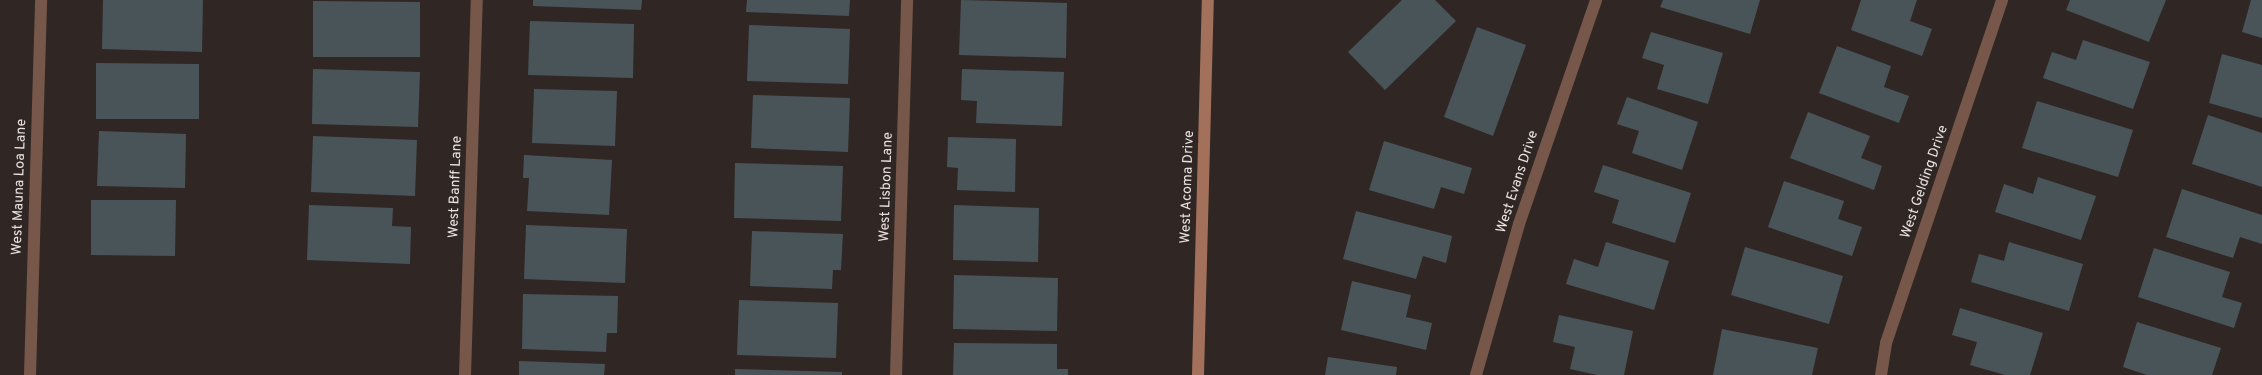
<!DOCTYPE html>
<style>
body{margin:0}
#map{position:relative;width:2262px;height:375px;overflow:hidden;background:#302724;font-family:Overpass,sans-serif}
div>[style]{position:absolute}
[style*='--x']{left:calc(var(--x)*1px);top:calc(var(--y)*1px);width:calc(var(--w)*1px);rotate:calc(var(--a)*1deg)}
.building>*{inset:0;background:#495458}
.street>*{height:12px;margin:-6px;padding:0 6px;transform-origin:6px;border-radius:6px;background:#77574a}
.secondary>*{height:12px;margin:-6px;padding:0 6px;transform-origin:6px;border-radius:6px;background:#a2705b}
span{translate:-50% -50%;white-space:nowrap;text-align:center;line-height:1.15;-webkit-text-stroke:4.5px #302724;paint-order:stroke}
.street-label{font-size:14px;color:#e8e2e0}
</style>
<div id="map">
<div class="building">
<i style="clip-path:polygon(103px 0,203px 0,202px 52px,102px 49px)"></i>
<i style="clip-path:polygon(533px 0,642px 0,641px 10px,533px 6px)"></i>
<i style="clip-path:polygon(747px 0,850px 0,849px 16px,746px 12px)"></i>
<i style="clip-path:polygon(961px 0,1067px 3px,1066px 58px,959px 55px)"></i>
<i style="clip-path:polygon(1402px 0,1435px 0,1456px 21px,1385px 90px,1348px 52px)"></i>
<i style="clip-path:polygon(1663px 0,1760px 0,1750px 34px,1660px 7px)"></i>
<i style="clip-path:polygon(1861px 0,1917px 0,1910px 21px,1932px 29px,1922px 56px,1851px 30px)"></i>
<i style="clip-path:polygon(2070px 0,2166px 0,2149px 42px,2066px 10px)"></i>
<i style="clip-path:polygon(2251px 0,2262px 0,2262px 38px,2242px 32px)"></i>
<i style="clip-path:polygon(313px 1px,420px 2px,420px 57px,313px 57px)"></i>
<i style="clip-path:polygon(530px 21px,634px 24px,633px 78px,528px 75px)"></i>
<i style="clip-path:polygon(749px 25px,850px 29px,848px 84px,747px 81px)"></i>
<i style="clip-path:polygon(1477px 27px,1526px 45px,1493px 136px,1444px 117px)"></i>
<i style="clip-path:polygon(1651px 32px,1723px 53px,1708px 104px,1657px 89px,1664px 65px,1642px 58px)"></i>
<i style="clip-path:polygon(2083px 40px,2150px 62px,2133px 109px,2043px 78px,2052px 52px,2076px 60px)"></i>
<i style="clip-path:polygon(1837px 46px,1891px 66px,1884px 87px,1909px 96px,1899px 123px,1819px 93px)"></i>
<i style="clip-path:polygon(2222px 54px,2262px 65px,2262px 118px,2209px 103px)"></i>
<i style="clip-path:polygon(96px 63px,199px 64px,199px 119px,96px 119px)"></i>
<i style="clip-path:polygon(313px 69px,420px 72px,418px 127px,312px 124px)"></i>
<i style="clip-path:polygon(962px 69px,1064px 72px,1062px 126px,976px 123px,977px 101px,961px 100px)"></i>
<i style="clip-path:polygon(534px 89px,617px 91px,615px 146px,532px 143px)"></i>
<i style="clip-path:polygon(753px 95px,850px 98px,848px 152px,751px 148px)"></i>
<i style="clip-path:polygon(1627px 97px,1698px 122px,1682px 170px,1632px 153px,1639px 131px,1617px 124px)"></i>
<i style="clip-path:polygon(2037px 101px,2133px 130px,2118px 177px,2022px 148px)"></i>
<i style="clip-path:polygon(1808px 112px,1870px 136px,1861px 158px,1882px 166px,1874px 190px,1790px 158px)"></i>
<i style="clip-path:polygon(2208px 115px,2262px 133px,2262px 187px,2192px 164px)"></i>
<i style="clip-path:polygon(99px 131px,186px 134px,185px 188px,97px 186px)"></i>
<i style="clip-path:polygon(313px 136px,417px 140px,415px 196px,311px 192px)"></i>
<i style="clip-path:polygon(948px 137px,1016px 139px,1015px 192px,957px 190px,958px 168px,947px 167px)"></i>
<i style="clip-path:polygon(1384px 141px,1472px 168px,1464px 194px,1441px 187px,1434px 209px,1369px 190px)"></i>
<i style="clip-path:polygon(524px 155px,612px 160px,609px 215px,527px 211px,529px 178px,523px 178px)"></i>
<i style="clip-path:polygon(735px 163px,843px 166px,841px 221px,734px 218px)"></i>
<i style="clip-path:polygon(1603px 165px,1691px 193px,1675px 243px,1612px 223px,1619px 200px,1594px 192px)"></i>
<i style="clip-path:polygon(2038px 177px,2096px 196px,2081px 240px,1995px 212px,2004px 184px,2033px 194px)"></i>
<i style="clip-path:polygon(1784px 181px,1844px 201px,1838px 219px,1862px 227px,1852px 256px,1768px 227px)"></i>
<i style="clip-path:polygon(2182px 189px,2262px 215px,2262px 244px,2240px 237px,2233px 258px,2166px 237px)"></i>
<i style="clip-path:polygon(91px 200px,176px 200px,175px 256px,91px 255px)"></i>
<i style="clip-path:polygon(309px 205px,393px 208px,392px 226px,411px 227px,410px 264px,307px 260px)"></i>
<i style="clip-path:polygon(954px 205px,1039px 208px,1038px 262px,953px 260px)"></i>
<i style="clip-path:polygon(1356px 211px,1452px 236px,1446px 263px,1423px 256px,1416px 279px,1343px 259px)"></i>
<i style="clip-path:polygon(526px 225px,627px 229px,625px 283px,524px 279px)"></i>
<i style="clip-path:polygon(752px 231px,843px 234px,841px 270px,833px 270px,832px 289px,750px 286px)"></i>
<i style="clip-path:polygon(1606px 242px,1669px 261px,1654px 310px,1566px 284px,1574px 259px,1598px 267px)"></i>
<i style="clip-path:polygon(2009px 242px,2083px 264px,2069px 311px,1971px 282px,1979px 254px,2004px 261px)"></i>
<i style="clip-path:polygon(1745px 247px,1843px 276px,1829px 324px,1731px 295px)"></i>
<i style="clip-path:polygon(2154px 248px,2230px 272px,2222px 297px,2242px 303px,2234px 328px,2138px 297px)"></i>
<i style="clip-path:polygon(954px 275px,1058px 278px,1057px 331px,953px 329px)"></i>
<i style="clip-path:polygon(1352px 281px,1411px 295px,1406px 317px,1432px 323px,1426px 350px,1341px 330px)"></i>
<i style="clip-path:polygon(523px 294px,618px 296px,617px 333px,607px 333px,606px 352px,522px 349px)"></i>
<i style="clip-path:polygon(739px 300px,838px 303px,836px 358px,737px 355px)"></i>
<i style="clip-path:polygon(1960px 308px,2043px 333px,2030px 375px,2005px 375px,1970px 365px,1977px 342px,1952px 335px)"></i>
<i style="clip-path:polygon(1559px 315px,1633px 331px,1624px 375px,1597px 375px,1570px 369px,1575px 347px,1553px 342px)"></i>
<i style="clip-path:polygon(2137px 322px,2221px 348px,2212px 375px,2147px 375px,2123px 367px)"></i>
<i style="clip-path:polygon(1722px 329px,1818px 348px,1812px 375px,1713px 375px)"></i>
<i style="clip-path:polygon(954px 343px,1057px 344px,1057px 369px,1068px 369px,1068px 375px,953px 375px)"></i>
<i style="clip-path:polygon(1328px 357px,1397px 367px,1396px 375px,1325px 375px)"></i>
<i style="clip-path:polygon(519px 361px,605px 364px,604px 375px,519px 375px)"></i>
<i style="clip-path:polygon(735px 369px,842px 372px,842px 375px,735px 375px)"></i>
</div>
<div class="street">
<i style="--x:30;--y:375;--w:375;--a:-88.3"></i>
<i style="--x:465;--y:375;--w:375;--a:-88.2"></i>
<i style="--x:896;--y:375;--w:375;--a:-88.3"></i>
<i style="--x:1476;--y:375;--w:157;--a:-74.1"></i>
<i style="--x:1519;--y:224;--w:237;--a:-71"></i>
<i style="--x:1881;--y:375;--w:32;--a:-81"></i>
<i style="--x:1886;--y:343;--w:362;--a:-71.3"></i>
</div>
<div class="secondary">
<i style="--x:1198;--y:375;--w:375;--a:-88.5"></i>
</div>
<div class="street-label">
<span style="left:1518px;top:182px;rotate:-72deg">West Evans Drive</span>
<span style="left:1925px;top:182px;rotate:-71deg">West Gelding Drive</span>
<span style="left:20px;top:187px;rotate:-88deg">West Mauna Loa Lane</span>
<span style="left:456px;top:187px;rotate:-88deg">West Banff Lane</span>
<span style="left:887px;top:187px;rotate:-88deg">West Lisbon Lane</span>
<span style="left:1188px;top:187px;rotate:-88deg">West Acoma Drive</span>
</div>
</div>
